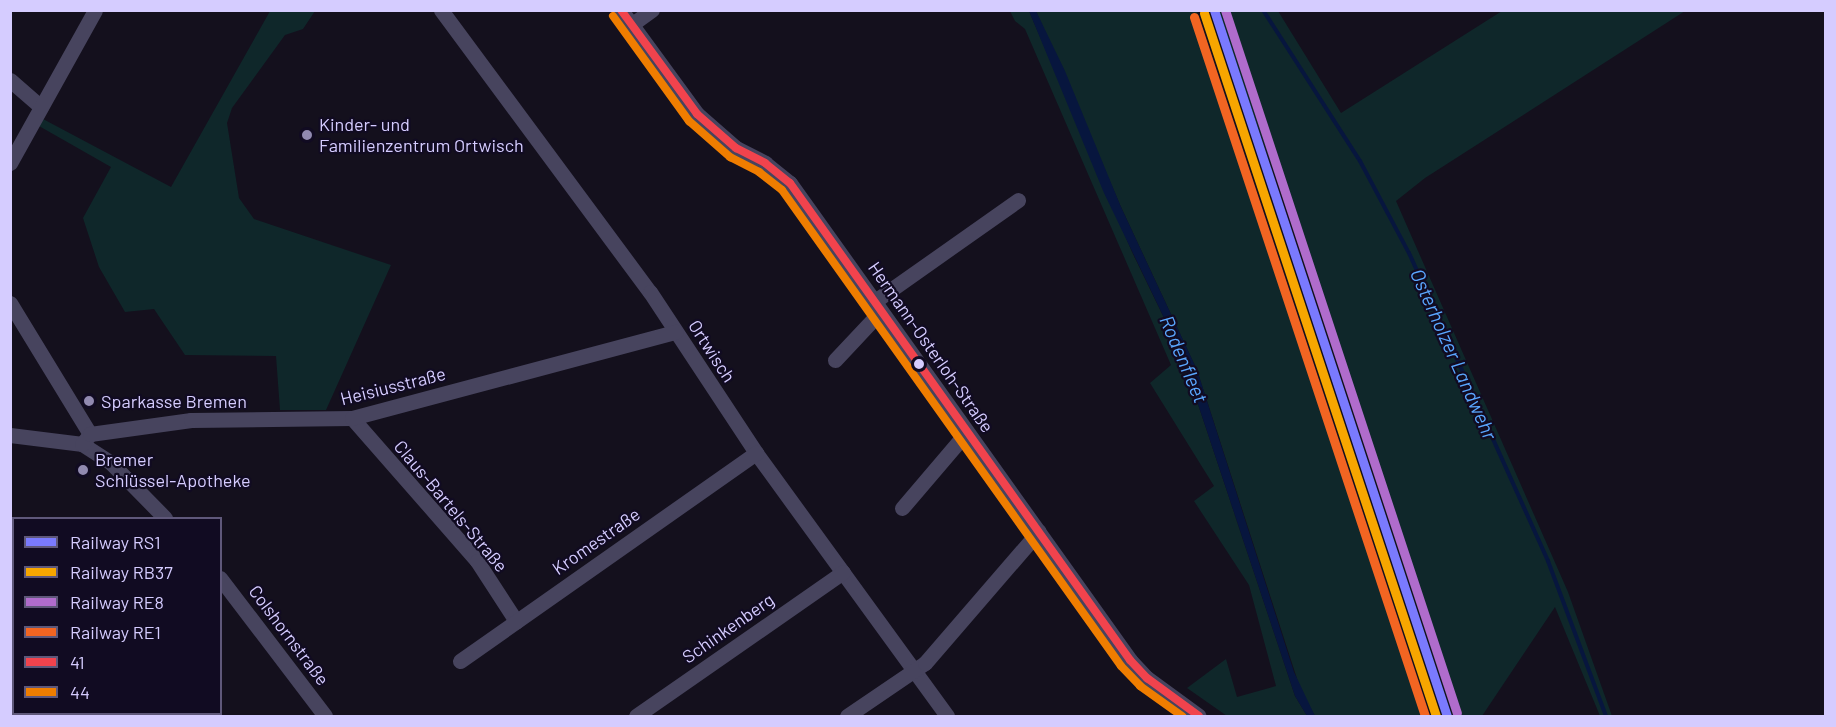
<!DOCTYPE html>
<meta charset="utf-8">
<style>
body{margin:0}
#map{position:relative;width:1836px;height:727px;overflow:hidden;background:#14101d;font-family:Barlow,sans-serif}
div>[style]{position:absolute}
[style*='--x']{left:calc(var(--x)*1px);top:calc(var(--y)*1px);width:calc(var(--w)*1px);rotate:calc(var(--a)*1deg)}
.green>*{inset:0;background:#0f272a}
.water>*{inset:0;background:#07163e}
.stream>*{height:4px;margin:-2px;padding:0 2px;transform-origin:2px;border-radius:2px;background:#07163e}
.minor>*{height:15px;margin:-7.5px;padding:0 7.5px;transform-origin:7.5px;border-radius:7.5px;background:#47445e}
.bus-1>*{height:8px;margin:-4px;padding:0 4px;transform-origin:4px;border-radius:4px;background:#f1434d}
.bus-2>*{height:8px;margin:-4px;padding:0 4px;transform-origin:4px;border-radius:4px;background:#ef7d00}
.rail-1>*{height:9px;margin:-4.5px;padding:0 4.5px;transform-origin:4.5px;border-radius:4.5px;background:#7a7afe}
.rail-2>*{height:9px;margin:-4.5px;padding:0 4.5px;transform-origin:4.5px;border-radius:4.5px;background:#f7a600}
.rail-3>*{height:9px;margin:-4.5px;padding:0 4.5px;transform-origin:4.5px;border-radius:4.5px;background:#b06ccc}
.rail-4>*{height:9px;margin:-4.5px;padding:0 4.5px;transform-origin:4.5px;border-radius:4.5px;background:#f26522}
.dots>*{width:16px;height:16px;translate:-50% -50%;box-sizing:border-box;border:3px solid #110b22;border-radius:50%}
span{translate:-50% -50%;white-space:nowrap;text-align:center;line-height:1.15;-webkit-text-stroke:4.5px #110b22;paint-order:stroke}
.poi-label{font-size:18px;color:#d5ccff}
.left{translate:0 -50%;text-align:left}
.street-label{font-size:18px;color:#d5ccff}
.water-label{font-size:20px;color:#5aa7ff;font-style:italic}
.frame{position:absolute;inset:0;border:12px solid #d5ccff;pointer-events:none}
.legend{position:absolute;left:12px;top:517px;width:210px;height:198px;box-sizing:border-box;background:#110b22;border:2px solid #5f587a;margin:0;padding:8px 10px;list-style:none;font-size:18px;color:#d5ccff}
.legend li{display:flex;align-items:center;gap:12px;height:30px}
.legend b{width:30px;border:2px solid #5f587a}
</style>
<div id="map">
<div class="green">
<i style="clip-path:polygon(270px 11px,315px 11px,303px 29px,285px 35px,232px 108px,227px 123px,239px 198px,254px 219px,391px 265px,326px 410px,280px 410px,276px 356px,185px 355px,154px 309px,125px 312px,99px 267px,83px 218px,111px 167px,39px 126px,43px 119px,171px 187px)"></i>
<i style="clip-path:polygon(1010px 11px,1029px 11px,1132px 252px,1181px 353px,1295px 696px,1307px 716px,1227px 716px,1187px 688px,1226px 659px,1237px 697px,1276px 686px,1249px 585px,1194px 501px,1214px 486px,1150px 383px,1171px 365px,1025px 29px,1015px 21px)"></i>
<i style="clip-path:polygon(1036px 11px,1197px 11px,1429px 716px,1315px 716px,1302px 694px,1197px 370px,1121px 207px)"></i>
<i style="clip-path:polygon(1217px 11px,1278px 11px,1341px 113px,1502px 11px,1685px 11px,1425px 178px,1396px 201px,1568px 592px,1612px 716px,1600px 716px,1555px 607px,1482px 716px,1453px 716px,1279px 187px)"></i>
</div>
<div class="water">
<i style="clip-path:polygon(1029px 11px,1036px 11px,1065px 71px,1121px 207px,1197px 370px,1294px 672px,1315px 716px,1307px 716px,1295px 696px,1181px 353px,1104px 193px)"></i>
</div>
<div class="stream">
<i style="--x:1263;--y:10;--w:179;--a:57.3"></i>
<i style="--x:1360;--y:161;--w:104;--a:62"></i>
<i style="--x:1409;--y:253;--w:338;--a:65.7"></i>
<i style="--x:1548;--y:561;--w:165;--a:69.5"></i>
</div>
<div class="minor">
<i style="--x:441;--y:10;--w:351;--a:53.5"></i>
<i style="--x:650;--y:292;--w:193;--a:56.6"></i>
<i style="--x:756;--y:453;--w:325;--a:54"></i>
<i style="--x:621;--y:10;--w:129;--a:53.8"></i>
<i style="--x:697;--y:114;--w:52;--a:41.1"></i>
<i style="--x:736;--y:148;--w:33;--a:27"></i>
<i style="--x:765;--y:163;--w:32;--a:39"></i>
<i style="--x:790;--y:183;--w:586;--a:54.52"></i>
<i style="--x:1130;--y:660;--w:25;--a:47"></i>
<i style="--x:1147;--y:678;--w:64;--a:36.2"></i>
<i style="--x:631;--y:25;--w:26;--a:-36"></i>
<i style="--x:10;--y:80;--w:41;--a:41.1"></i>
<i style="--x:10;--y:163;--w:175;--a:-60.9"></i>
<i style="--x:875;--y:301;--w:175;--a:-35.2"></i>
<i style="--x:10;--y:303;--w:153;--a:58.6"></i>
<i style="--x:835;--y:360;--w:67;--a:-46.8"></i>
<i style="--x:352;--y:418;--w:190;--a:48.8"></i>
<i style="--x:477;--y:561;--w:72;--a:57"></i>
<i style="--x:10;--y:435;--w:73;--a:7.1"></i>
<i style="--x:82;--y:444;--w:35;--a:33"></i>
<i style="--x:111;--y:463;--w:77;--a:45.5"></i>
<i style="--x:82;--y:444;--w:13;--a:-51"></i>
<i style="--x:90;--y:434;--w:102;--a:-7.9"></i>
<i style="--x:191;--y:420;--w:161;--a:-0.7"></i>
<i style="--x:352;--y:418;--w:335;--a:-14.9"></i>
<i style="--x:902;--y:508;--w:99;--a:-49.5"></i>
<i style="--x:220;--y:578;--w:173;--a:52.7"></i>
<i style="--x:460;--y:661;--w:362;--a:-35.1"></i>
<i style="--x:636;--y:716;--w:252;--a:-34.8"></i>
<i style="--x:847;--y:716;--w:94;--a:-34.2"></i>
<i style="--x:925;--y:663;--w:174;--a:-49.2"></i>
</div>
<div class="bus-1">
<i style="--x:621;--y:10;--w:129;--a:53.8"></i>
<i style="--x:697;--y:114;--w:52;--a:41.1"></i>
<i style="--x:736;--y:148;--w:33;--a:27"></i>
<i style="--x:765;--y:163;--w:32;--a:39"></i>
<i style="--x:790;--y:183;--w:586;--a:54.52"></i>
<i style="--x:1130;--y:660;--w:25;--a:47"></i>
<i style="--x:1147;--y:678;--w:64;--a:36.2"></i>
</div>
<div class="bus-2">
<i style="--x:613;--y:16;--w:130;--a:54.1"></i>
<i style="--x:689;--y:121;--w:55;--a:41.3"></i>
<i style="--x:730;--y:157;--w:33;--a:27"></i>
<i style="--x:759;--y:172;--w:29;--a:38"></i>
<i style="--x:782;--y:190;--w:584;--a:54.54"></i>
<i style="--x:1121;--y:666;--w:28;--a:46"></i>
<i style="--x:1140;--y:686;--w:52;--a:35.5"></i>
</div>
<div class="rail-1">
<i style="--x:1214;--y:10;--w:743;--a:71.74"></i>
</div>
<div class="rail-2">
<i style="--x:1204;--y:13;--w:740;--a:71.74"></i>
</div>
<div class="rail-3">
<i style="--x:1225;--y:10;--w:740;--a:71.74"></i>
</div>
<div class="rail-4">
<i style="--x:1194;--y:17;--w:736;--a:71.71"></i>
</div>
<div class="dots">
<i style="left:307px;top:135px;background:#918ab0"></i>
<i style="left:919px;top:364px;background:#d5ccff"></i>
<i style="left:89px;top:401px;background:#918ab0"></i>
<i style="left:83px;top:470px;background:#918ab0"></i>
</div>
<div class="poi-label">
<span class="left" style="left:319px;top:135px">Kinder- und<br>Familienzentrum Ortwisch</span>
<span class="left" style="left:101px;top:401px">Sparkasse Bremen</span>
<span class="left" style="left:95px;top:470px">Bremer<br>Schlüssel-Apotheke</span>
</div>
<div class="street-label">
<span style="left:931px;top:347px;rotate:55deg">Hermann-Osterloh-Straße</span>
<span style="left:712px;top:351px;rotate:57deg">Ortwisch</span>
<span style="left:393px;top:386px;rotate:-14deg">Heisiusstraße</span>
<span style="left:451px;top:506px;rotate:50deg">Claus-Bartels-Straße</span>
<span style="left:596px;top:541px;rotate:-35deg">Kromestraße</span>
<span style="left:728px;top:628px;rotate:-35deg">Schinkenberg</span>
<span style="left:289px;top:635px;rotate:53deg">Colshornstraße</span>
</div>
<div class="water-label">
<span style="left:1454px;top:354px;rotate:66deg">Osterholzer Landwehr</span>
<span style="left:1184px;top:359px;rotate:67deg">Rodenfleet</span>
</div>
<div class="frame"></div>
<ul class="legend">
<li><b style="height:8px;background:#7a7afe"></b>Railway RS1</li>
<li><b style="height:8px;background:#f7a600"></b>Railway RB37</li>
<li><b style="height:8px;background:#b06ccc"></b>Railway RE8</li>
<li><b style="height:8px;background:#f26522"></b>Railway RE1</li>
<li><b style="height:8px;background:#f1434d"></b>41</li>
<li><b style="height:8px;background:#ef7d00"></b>44</li>
</ul>
</div>
